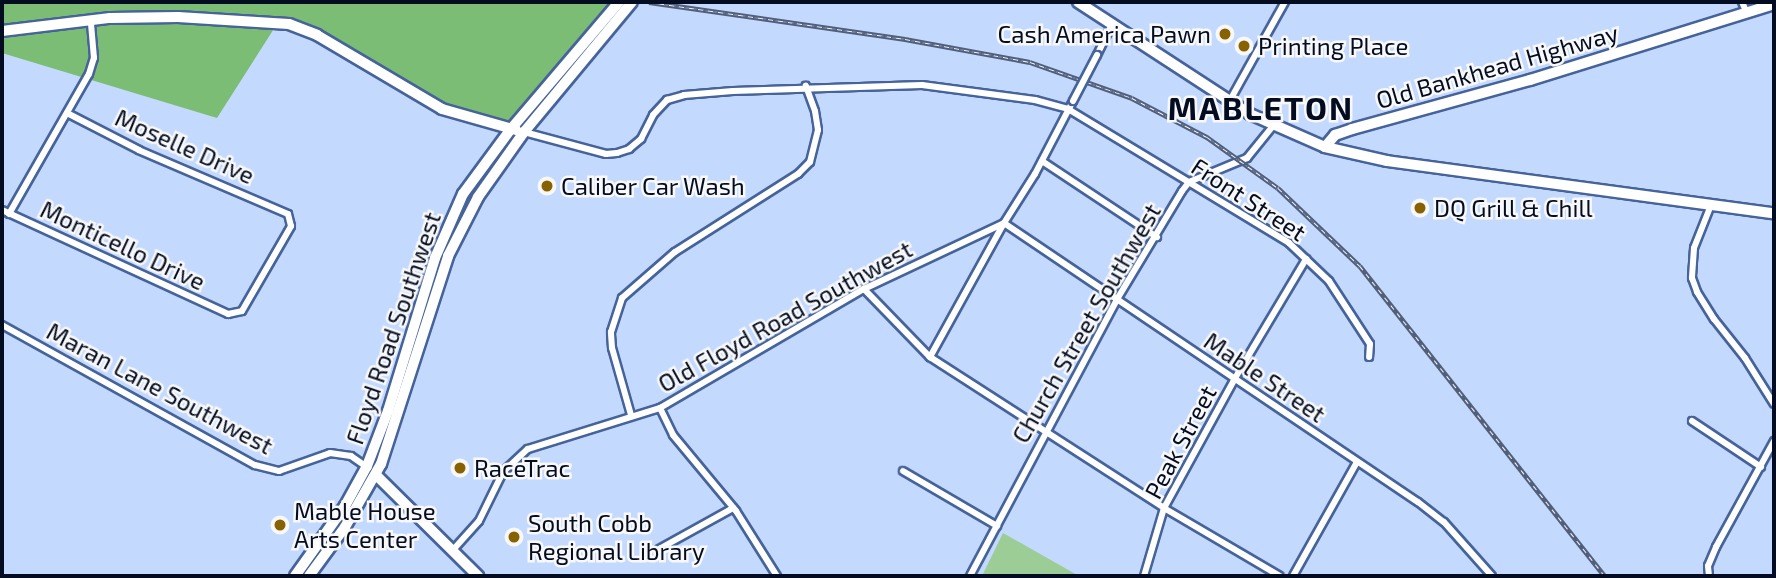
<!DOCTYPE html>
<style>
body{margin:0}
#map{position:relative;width:1776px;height:578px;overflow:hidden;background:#c4d9fe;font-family:"Exo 2",sans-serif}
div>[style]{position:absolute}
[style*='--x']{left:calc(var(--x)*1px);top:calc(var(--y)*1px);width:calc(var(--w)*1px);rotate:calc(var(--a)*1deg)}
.green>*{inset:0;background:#9ccd96}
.forest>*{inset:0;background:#7cbd75}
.roads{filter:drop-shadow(2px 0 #46639a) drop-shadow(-2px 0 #46639a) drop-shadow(0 2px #46639a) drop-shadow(0 -2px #46639a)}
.street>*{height:6px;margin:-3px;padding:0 3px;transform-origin:3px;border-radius:3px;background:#fff}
.secondary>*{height:10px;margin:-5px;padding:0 5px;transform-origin:5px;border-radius:5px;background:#fff}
.primary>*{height:10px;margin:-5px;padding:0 5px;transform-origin:5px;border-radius:5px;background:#fff}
.rail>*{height:4.5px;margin-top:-2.25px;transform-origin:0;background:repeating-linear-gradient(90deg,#f8f8f8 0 5px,#515f7b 0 10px);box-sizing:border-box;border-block:2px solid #515f7b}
.bridges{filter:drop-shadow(2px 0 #46639a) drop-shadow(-2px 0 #46639a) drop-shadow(0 2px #46639a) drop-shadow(0 -2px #46639a)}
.street-bridge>*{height:6px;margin:-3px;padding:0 3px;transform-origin:3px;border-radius:3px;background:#fff}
.dots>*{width:19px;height:19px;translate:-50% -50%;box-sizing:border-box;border:4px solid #f8f8f8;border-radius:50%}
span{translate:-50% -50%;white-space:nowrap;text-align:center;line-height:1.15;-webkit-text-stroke:5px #f8f8f8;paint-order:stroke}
.poi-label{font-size:24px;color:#030c21}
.right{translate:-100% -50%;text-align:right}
.left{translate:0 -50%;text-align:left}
.street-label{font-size:24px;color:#030c21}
.district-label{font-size:32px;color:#030c21;font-weight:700;letter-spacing:2px}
.frame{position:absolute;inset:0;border:4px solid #030c21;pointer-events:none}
</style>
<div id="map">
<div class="green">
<i style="clip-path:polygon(1003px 533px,1079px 576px,982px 576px)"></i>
</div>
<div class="forest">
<i style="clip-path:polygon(2px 2px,612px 2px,513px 128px,484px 124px,381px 74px,326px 40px,277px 24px,217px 118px,2px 53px)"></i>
</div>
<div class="roads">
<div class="street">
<i style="--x:1742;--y:2;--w:10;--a:66"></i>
<i style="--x:1097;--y:55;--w:34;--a:-64"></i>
<i style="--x:1229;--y:102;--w:115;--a:-60.8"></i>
<i style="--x:524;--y:132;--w:85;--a:15"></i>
<i style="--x:606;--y:154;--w:11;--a:-5"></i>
<i style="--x:617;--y:153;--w:13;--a:-18"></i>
<i style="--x:629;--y:149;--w:16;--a:-40"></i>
<i style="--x:641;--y:139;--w:27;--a:-63"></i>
<i style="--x:653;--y:115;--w:21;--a:-47"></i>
<i style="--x:667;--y:100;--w:18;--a:-16"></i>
<i style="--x:684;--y:95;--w:49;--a:-4.7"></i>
<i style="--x:733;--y:91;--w:189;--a:-1.8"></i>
<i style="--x:922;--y:85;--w:114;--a:7.6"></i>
<i style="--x:1035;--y:100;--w:34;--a:15"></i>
<i style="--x:1068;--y:109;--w:258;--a:31.2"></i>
<i style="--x:1289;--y:243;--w:55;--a:43.5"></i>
<i style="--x:1329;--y:281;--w:75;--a:56.9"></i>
<i style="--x:1370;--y:344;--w:13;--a:94"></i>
<i style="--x:1042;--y:161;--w:138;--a:33.5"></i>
<i style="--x:1711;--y:205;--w:46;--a:111.6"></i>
<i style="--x:1694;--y:248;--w:30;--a:94"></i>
<i style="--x:1692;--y:278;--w:15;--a:70"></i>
<i style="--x:1697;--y:292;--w:32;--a:58"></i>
<i style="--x:1714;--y:319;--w:50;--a:51.5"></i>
<i style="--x:1745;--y:358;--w:54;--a:57.8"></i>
<i style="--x:2;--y:210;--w:249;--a:24.7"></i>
<i style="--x:228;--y:314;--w:14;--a:-12"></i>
<i style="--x:242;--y:311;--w:98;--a:-60"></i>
<i style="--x:291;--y:226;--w:12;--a:-104"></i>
<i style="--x:288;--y:214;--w:162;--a:-156.8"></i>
<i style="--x:139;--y:150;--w:81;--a:-152.8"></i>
<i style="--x:9;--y:214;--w:161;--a:-60.3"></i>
<i style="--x:89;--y:74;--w:17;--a:-73"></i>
<i style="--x:94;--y:58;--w:37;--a:-95"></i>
<i style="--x:864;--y:289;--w:95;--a:45.9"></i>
<i style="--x:930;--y:357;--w:278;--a:32.8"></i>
<i style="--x:1164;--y:508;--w:134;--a:30.4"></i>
<i style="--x:2;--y:325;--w:289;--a:29"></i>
<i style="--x:255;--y:465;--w:25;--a:14"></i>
<i style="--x:279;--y:471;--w:54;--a:-19.4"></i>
<i style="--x:330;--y:453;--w:21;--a:8"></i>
<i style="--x:351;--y:456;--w:21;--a:35"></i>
<i style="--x:930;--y:357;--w:153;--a:-61.1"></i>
<i style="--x:1004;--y:223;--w:499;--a:34"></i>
<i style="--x:1418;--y:502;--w:33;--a:38"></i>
<i style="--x:1444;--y:522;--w:72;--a:48.4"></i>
<i style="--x:660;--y:408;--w:30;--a:64"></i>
<i style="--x:673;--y:435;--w:99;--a:50.3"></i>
<i style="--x:736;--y:511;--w:77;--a:57.8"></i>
<i style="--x:631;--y:415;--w:70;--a:-105.8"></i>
<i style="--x:612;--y:348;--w:16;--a:-94"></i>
<i style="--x:611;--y:332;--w:36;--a:-72"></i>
<i style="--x:622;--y:298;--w:70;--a:-41"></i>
<i style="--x:675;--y:252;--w:146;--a:-32.4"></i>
<i style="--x:798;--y:174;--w:17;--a:-45"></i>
<i style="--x:810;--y:162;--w:33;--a:-76"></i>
<i style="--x:818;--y:130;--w:19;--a:-99"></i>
<i style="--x:815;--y:111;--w:27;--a:-110"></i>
<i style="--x:1692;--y:421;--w:83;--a:33.7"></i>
<i style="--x:903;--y:471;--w:109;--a:30.3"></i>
<i style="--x:659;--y:549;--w:85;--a:-29"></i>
<i style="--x:452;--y:551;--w:40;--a:-48"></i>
<i style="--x:479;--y:521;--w:55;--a:-63.9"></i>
<i style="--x:503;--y:472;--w:34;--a:-43"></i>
<i style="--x:528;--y:449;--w:138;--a:-17.3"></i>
<i style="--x:660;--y:408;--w:236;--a:-30.3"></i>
<i style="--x:864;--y:289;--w:155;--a:-25.2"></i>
<i style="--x:1004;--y:223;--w:58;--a:-57.7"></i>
<i style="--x:1035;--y:174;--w:82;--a:-62.5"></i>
<i style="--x:970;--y:576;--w:311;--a:-62"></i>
<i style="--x:1116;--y:301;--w:128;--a:-59"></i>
<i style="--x:1182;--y:191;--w:11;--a:-52"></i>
<i style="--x:1189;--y:182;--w:63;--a:-22.5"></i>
<i style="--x:1247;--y:158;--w:41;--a:-50.9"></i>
<i style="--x:1144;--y:576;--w:71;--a:-73.6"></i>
<i style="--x:1164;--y:508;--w:146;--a:-61.3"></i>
<i style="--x:1234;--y:380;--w:141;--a:-59.2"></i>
<i style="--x:1293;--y:576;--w:131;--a:-60.7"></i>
<i style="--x:1709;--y:576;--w:10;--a:-96"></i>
<i style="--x:1708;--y:566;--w:21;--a:-67"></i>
<i style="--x:1716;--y:547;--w:121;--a:-61.3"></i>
</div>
<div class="secondary">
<i style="--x:2;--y:31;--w:109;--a:-6.9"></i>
<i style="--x:110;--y:18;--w:68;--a:-0.8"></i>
<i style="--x:178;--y:17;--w:111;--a:3.6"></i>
<i style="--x:289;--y:24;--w:30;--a:21"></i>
<i style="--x:317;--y:35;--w:145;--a:30.6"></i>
<i style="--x:442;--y:109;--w:77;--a:15.8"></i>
<i style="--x:1325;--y:147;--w:16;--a:-50"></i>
<i style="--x:1335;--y:135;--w:18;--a:-19"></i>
<i style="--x:1352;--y:129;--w:185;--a:-15.4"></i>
<i style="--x:1530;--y:80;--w:256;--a:-17.3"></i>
<i style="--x:376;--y:475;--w:144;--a:44.7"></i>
<i style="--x:295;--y:576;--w:86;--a:-54.5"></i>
<i style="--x:345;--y:506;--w:46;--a:-61.2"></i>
<i style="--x:367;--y:466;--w:59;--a:-69.1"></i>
<i style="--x:388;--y:411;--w:160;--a:-72.9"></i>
<i style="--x:435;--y:258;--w:70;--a:-66.4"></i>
<i style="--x:463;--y:194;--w:81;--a:-53.6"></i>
<i style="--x:511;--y:129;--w:167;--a:-49.6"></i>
<i style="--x:309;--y:576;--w:61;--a:-53.7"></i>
<i style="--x:345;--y:527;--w:73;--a:-60.3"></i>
<i style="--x:381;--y:464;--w:219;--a:-72.1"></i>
<i style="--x:448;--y:256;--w:66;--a:-63"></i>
<i style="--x:478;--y:197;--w:80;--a:-54.7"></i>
<i style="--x:524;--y:132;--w:169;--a:-50.3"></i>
</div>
<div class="primary">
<i style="--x:1078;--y:2;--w:205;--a:33.1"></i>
<i style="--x:1250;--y:114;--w:82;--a:23.7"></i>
<i style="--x:1325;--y:147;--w:64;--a:12.7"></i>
<i style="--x:1387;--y:161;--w:390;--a:7.7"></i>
</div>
</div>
<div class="rail">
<i style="--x:649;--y:2;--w:259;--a:8.2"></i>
<i style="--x:905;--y:39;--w:127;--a:10.4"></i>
<i style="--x:1030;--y:62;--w:108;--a:19.4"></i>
<i style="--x:1132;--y:98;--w:85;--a:27.5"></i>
<i style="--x:1207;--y:137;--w:87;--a:35.7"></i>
<i style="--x:1278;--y:188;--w:113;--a:43.6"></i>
<i style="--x:1360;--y:266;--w:395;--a:51.7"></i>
</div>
<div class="bridges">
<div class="street-bridge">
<i style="--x:1073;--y:101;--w:52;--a:-62.4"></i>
</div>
</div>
<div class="dots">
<i style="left:1225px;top:34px;background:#886200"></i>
<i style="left:1244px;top:46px;background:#886200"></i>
<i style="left:547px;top:186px;background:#886200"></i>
<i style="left:1420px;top:208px;background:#886200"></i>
<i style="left:460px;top:468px;background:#886200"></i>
<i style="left:280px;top:525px;background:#886200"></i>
<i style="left:514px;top:537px;background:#886200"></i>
</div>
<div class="poi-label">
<span class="right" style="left:1211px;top:34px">Cash America Pawn</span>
<span class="left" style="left:1258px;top:46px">Printing Place</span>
<span class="left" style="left:561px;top:186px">Caliber Car Wash</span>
<span class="left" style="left:1434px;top:208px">DQ Grill &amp; Chill</span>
<span class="left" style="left:474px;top:468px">RaceTrac</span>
<span class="left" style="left:294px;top:525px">Mable House<br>Arts Center</span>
<span class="left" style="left:528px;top:537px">South Cobb<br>Regional Library</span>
</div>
<div class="street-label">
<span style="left:1497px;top:66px;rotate:-16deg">Old Bankhead Highway</span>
<span style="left:185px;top:146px;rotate:24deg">Moselle Drive</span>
<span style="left:1249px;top:199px;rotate:33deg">Front Street</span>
<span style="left:123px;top:245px;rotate:25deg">Monticello Drive</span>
<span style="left:785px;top:316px;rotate:-29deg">Old Floyd Road Southwest</span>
<span style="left:1086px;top:323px;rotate:-60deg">Church Street Southwest</span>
<span style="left:393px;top:328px;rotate:-71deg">Floyd Road Southwest</span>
<span style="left:1265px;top:377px;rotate:34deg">Mable Street</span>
<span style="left:160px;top:388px;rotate:28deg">Maran Lane Southwest</span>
<span style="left:1180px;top:442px;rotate:-62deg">Peak Street</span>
</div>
<div class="district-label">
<span style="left:1261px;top:107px">MABLETON</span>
</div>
<div class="frame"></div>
</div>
